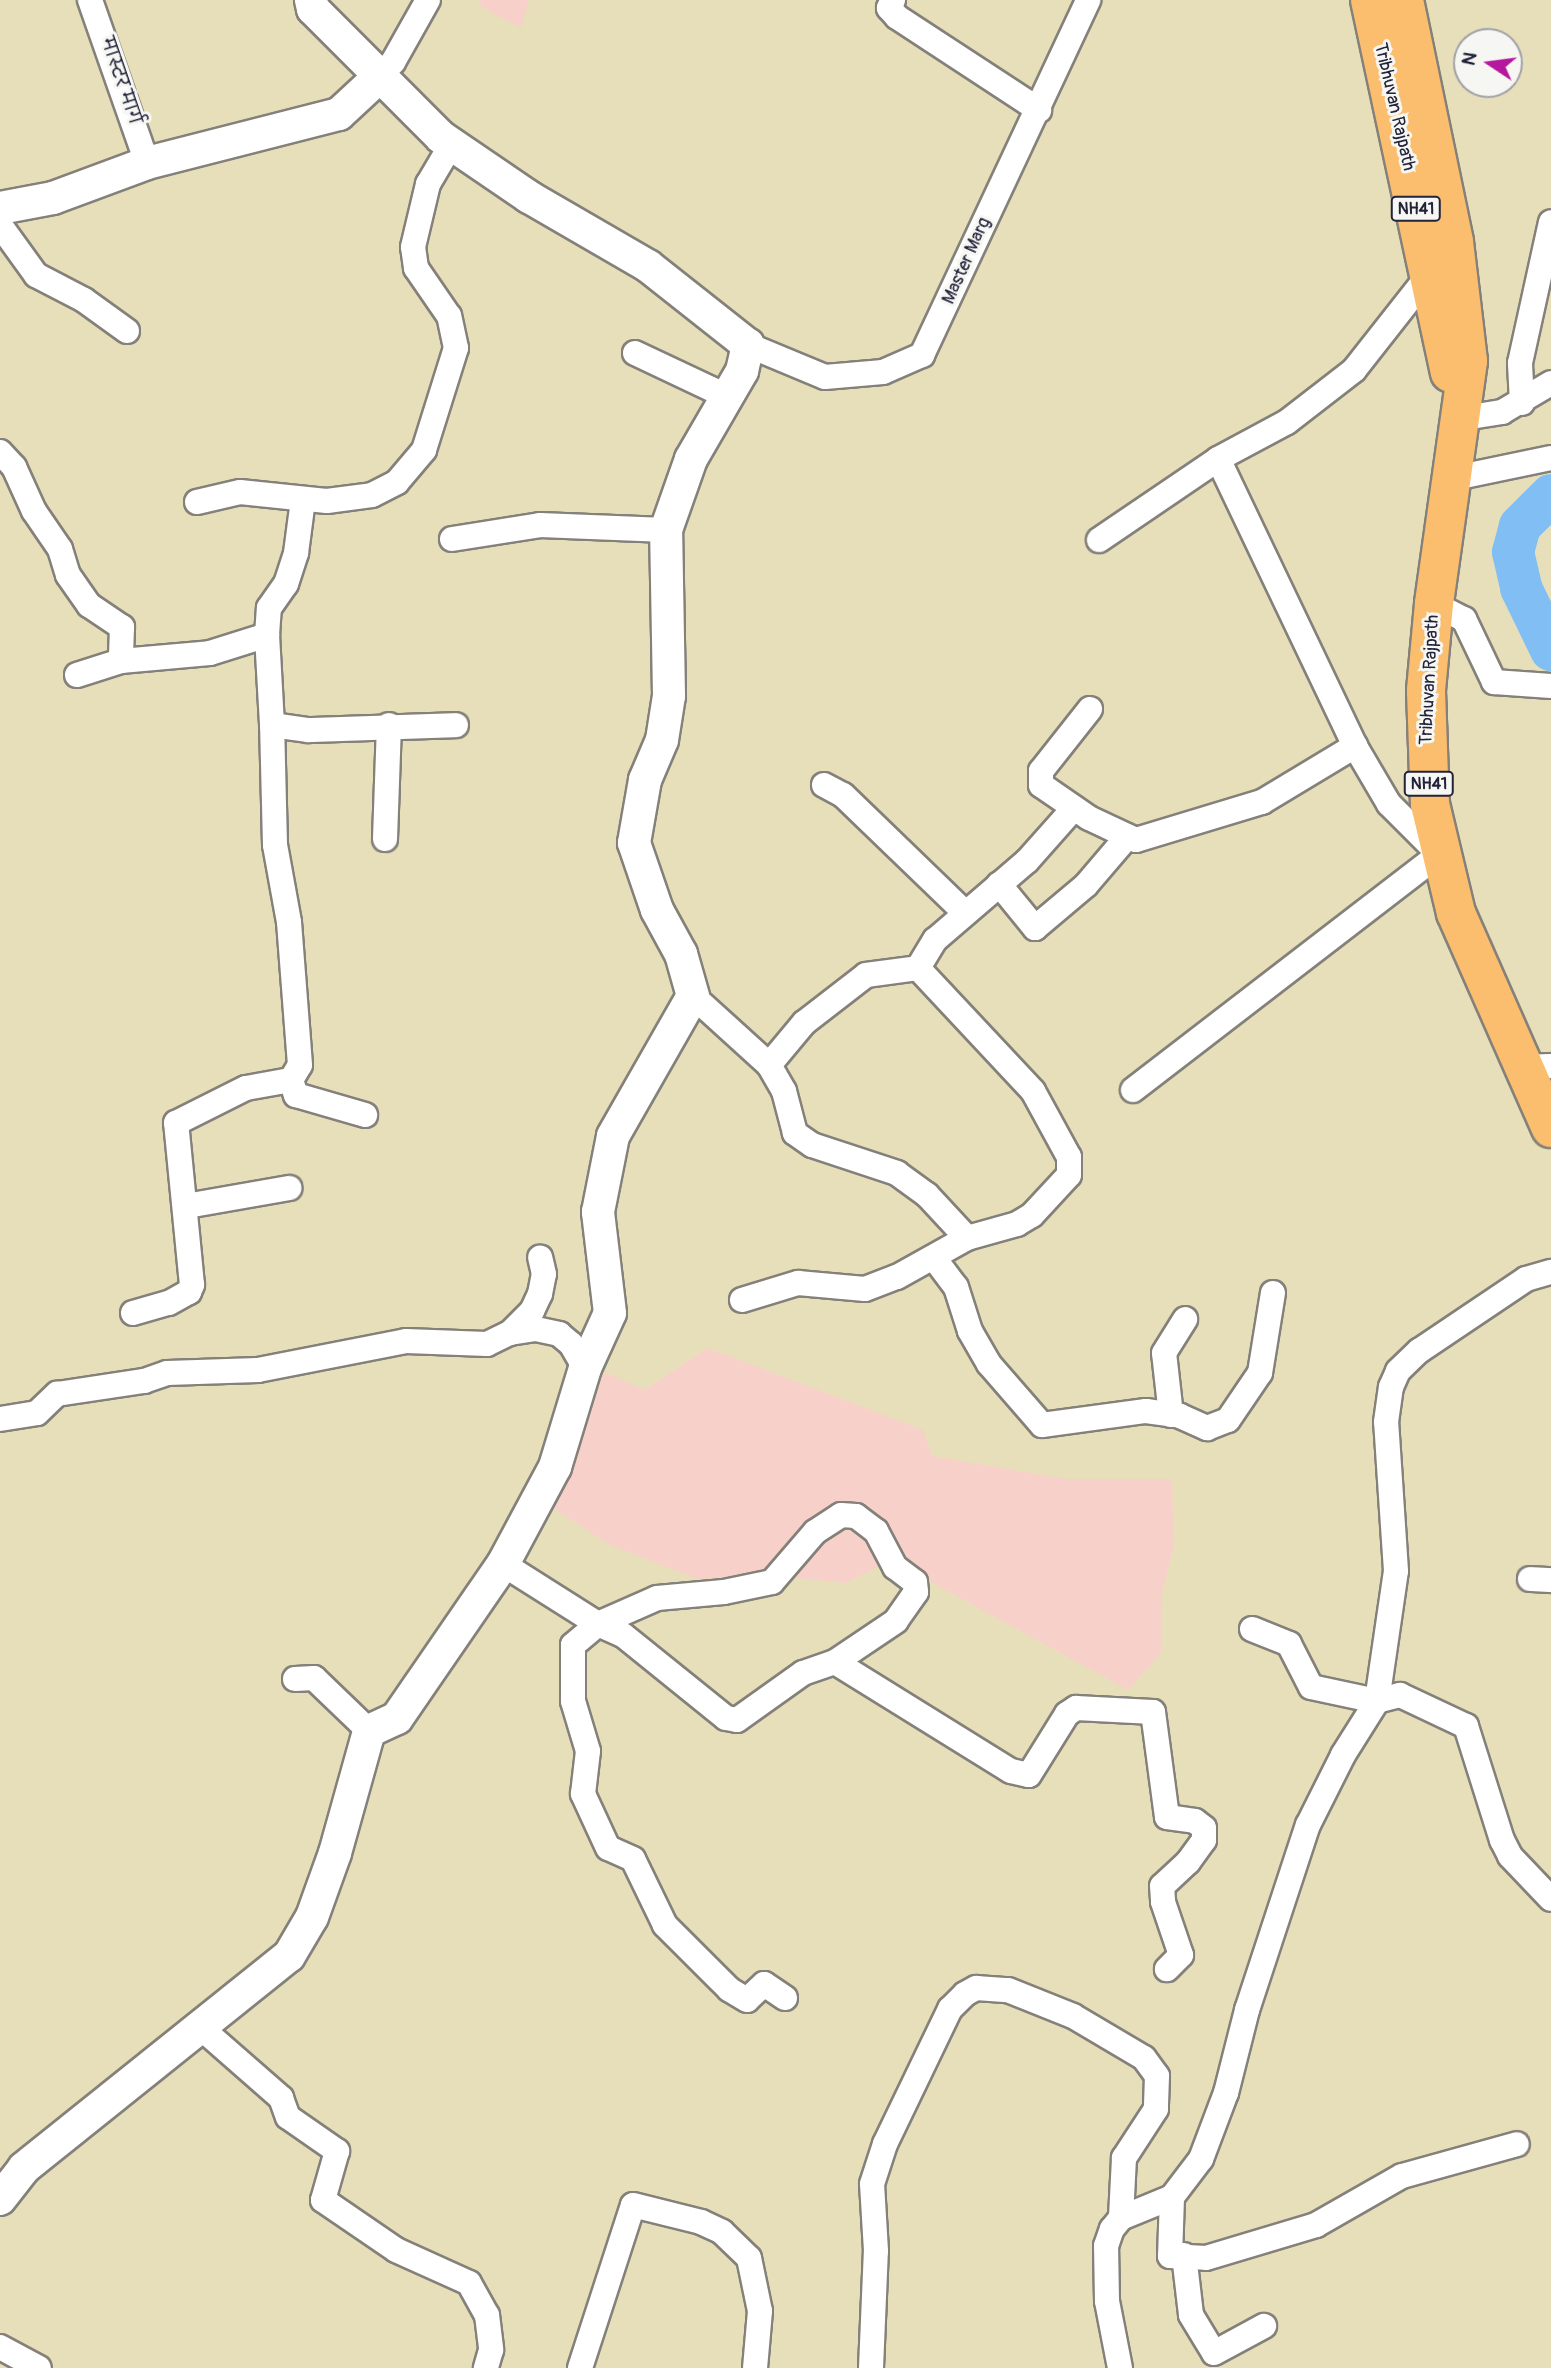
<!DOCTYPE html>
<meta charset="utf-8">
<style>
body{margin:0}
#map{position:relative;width:1551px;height:2368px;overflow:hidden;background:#e7dfb9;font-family:Pangolin,"Playpen Sans Deva",sans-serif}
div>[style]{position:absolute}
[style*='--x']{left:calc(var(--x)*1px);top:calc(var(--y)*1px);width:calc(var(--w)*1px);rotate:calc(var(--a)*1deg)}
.built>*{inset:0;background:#f7d1c9}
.river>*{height:42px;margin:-21px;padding:0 21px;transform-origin:21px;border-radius:21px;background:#81bef4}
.roads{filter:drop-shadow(2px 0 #84807a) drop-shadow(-2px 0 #84807a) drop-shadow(0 2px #84807a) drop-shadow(0 -2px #84807a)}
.minor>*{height:24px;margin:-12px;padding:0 12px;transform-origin:12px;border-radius:12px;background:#fff}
.tertiary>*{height:32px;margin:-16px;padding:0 16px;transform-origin:16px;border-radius:16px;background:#fff}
.trunk>*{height:38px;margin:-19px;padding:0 19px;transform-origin:19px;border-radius:19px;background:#fbbe6e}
span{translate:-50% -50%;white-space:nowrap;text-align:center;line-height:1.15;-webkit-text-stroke:6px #f6f6f2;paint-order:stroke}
.shield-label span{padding:2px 5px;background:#f6f6f2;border:2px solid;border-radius:5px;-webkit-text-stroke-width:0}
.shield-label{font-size:16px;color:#22223b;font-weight:700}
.street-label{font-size:18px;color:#22223b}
.north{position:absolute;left:1453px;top:28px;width:70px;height:70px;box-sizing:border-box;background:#f6f6f2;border:2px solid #a1a1a9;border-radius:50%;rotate:283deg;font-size:19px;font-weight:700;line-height:28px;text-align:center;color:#22223b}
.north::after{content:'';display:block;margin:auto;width:24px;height:32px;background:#b5179e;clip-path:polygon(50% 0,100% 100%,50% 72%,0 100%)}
</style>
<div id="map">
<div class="built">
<i style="clip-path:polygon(480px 0,529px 0,521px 28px,481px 7px)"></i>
<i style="clip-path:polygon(708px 1348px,923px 1430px,932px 1456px,1066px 1479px,1172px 1479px,1174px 1545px,1162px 1593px,1161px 1653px,1128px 1690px,891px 1560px,847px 1583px,773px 1576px,698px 1579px,610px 1545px,545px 1503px,605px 1372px,644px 1390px)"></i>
</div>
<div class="river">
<i style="--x:1551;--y:495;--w:44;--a:135"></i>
<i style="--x:1520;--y:526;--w:27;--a:105"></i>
<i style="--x:1513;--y:552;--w:37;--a:77"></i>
<i style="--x:1521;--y:588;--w:69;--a:64.2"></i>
</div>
<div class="roads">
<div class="minor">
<i style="--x:90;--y:0;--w:173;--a:70.7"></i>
<i style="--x:893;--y:0;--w:9;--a:117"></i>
<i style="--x:889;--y:8;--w:12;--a:48"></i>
<i style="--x:897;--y:17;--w:170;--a:33.2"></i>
<i style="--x:379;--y:77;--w:21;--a:-47"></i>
<i style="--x:393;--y:62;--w:71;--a:-60.6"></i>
<i style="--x:0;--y:225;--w:62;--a:54.2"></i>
<i style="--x:36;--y:275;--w:54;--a:27.5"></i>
<i style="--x:84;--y:300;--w:53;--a:35.8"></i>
<i style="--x:748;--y:345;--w:83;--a:22.6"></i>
<i style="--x:825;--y:377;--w:58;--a:-4.9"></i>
<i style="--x:883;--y:372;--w:43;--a:-23.6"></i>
<i style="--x:922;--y:355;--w:392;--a:-64.9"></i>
<i style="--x:635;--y:353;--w:101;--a:25.3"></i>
<i style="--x:1522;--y:403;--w:40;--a:-92.9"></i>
<i style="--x:1520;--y:363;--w:144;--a:-77.6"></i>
<i style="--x:1458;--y:419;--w:45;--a:-9"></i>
<i style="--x:1502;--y:412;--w:57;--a:-30.6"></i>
<i style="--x:0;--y:452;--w:21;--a:47"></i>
<i style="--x:14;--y:467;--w:48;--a:65.6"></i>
<i style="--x:34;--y:511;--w:46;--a:55.6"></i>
<i style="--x:60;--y:549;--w:27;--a:73"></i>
<i style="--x:68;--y:575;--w:37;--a:55"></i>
<i style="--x:89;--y:605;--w:40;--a:34"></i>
<i style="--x:122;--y:627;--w:34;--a:92"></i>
<i style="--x:1450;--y:479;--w:103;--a:-11.7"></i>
<i style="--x:197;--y:502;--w:44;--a:-13.1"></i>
<i style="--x:240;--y:492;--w:87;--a:5.9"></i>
<i style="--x:327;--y:501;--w:45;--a:-7.6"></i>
<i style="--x:372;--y:495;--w:28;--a:-27"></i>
<i style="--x:397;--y:482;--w:42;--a:-49.8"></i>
<i style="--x:424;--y:450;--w:107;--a:-72.6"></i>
<i style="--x:456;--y:348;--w:33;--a:-102"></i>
<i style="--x:449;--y:316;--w:58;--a:-124.5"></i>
<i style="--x:416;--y:268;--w:21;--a:-98"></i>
<i style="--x:413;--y:247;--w:65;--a:-76.6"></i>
<i style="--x:428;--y:184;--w:45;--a:-59.5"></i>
<i style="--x:452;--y:539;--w:89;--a:-9"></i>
<i style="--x:540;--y:525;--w:126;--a:2.3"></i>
<i style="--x:1099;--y:540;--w:144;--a:-34.2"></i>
<i style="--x:1434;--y:604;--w:34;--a:27"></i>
<i style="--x:1464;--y:619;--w:70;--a:64.5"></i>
<i style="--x:1494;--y:682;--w:57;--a:4"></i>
<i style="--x:267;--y:635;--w:90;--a:86.8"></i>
<i style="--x:272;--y:725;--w:37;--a:8"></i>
<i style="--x:309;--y:730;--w:147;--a:-1.9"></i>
<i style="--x:77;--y:675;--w:46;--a:-17.7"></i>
<i style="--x:121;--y:661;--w:89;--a:-5.1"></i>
<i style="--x:210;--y:653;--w:60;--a:-17.5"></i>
<i style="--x:267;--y:635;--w:27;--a:-86"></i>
<i style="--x:269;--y:608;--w:29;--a:-55"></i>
<i style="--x:286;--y:584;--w:33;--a:-72"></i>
<i style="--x:296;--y:553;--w:53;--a:-82.5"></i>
<i style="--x:1090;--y:709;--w:79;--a:128.3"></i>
<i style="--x:1041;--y:771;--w:14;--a:90"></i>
<i style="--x:1041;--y:785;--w:58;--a:34.5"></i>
<i style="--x:1089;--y:818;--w:52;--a:25.1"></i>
<i style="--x:1136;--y:840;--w:132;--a:-16.8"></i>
<i style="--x:1262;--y:802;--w:109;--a:-31.1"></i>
<i style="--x:824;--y:785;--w:21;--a:28"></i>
<i style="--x:843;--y:795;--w:168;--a:44"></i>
<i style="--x:385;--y:839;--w:114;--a:-88"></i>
<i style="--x:999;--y:884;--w:57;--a:50.7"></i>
<i style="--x:1035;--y:928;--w:67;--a:-40.1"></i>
<i style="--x:1086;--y:885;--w:63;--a:-49.5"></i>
<i style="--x:693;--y:996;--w:103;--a:42.2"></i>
<i style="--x:1522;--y:1067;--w:29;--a:-2"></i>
<i style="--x:291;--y:1080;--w:16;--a:72"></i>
<i style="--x:296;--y:1095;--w:72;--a:16.2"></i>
<i style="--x:1133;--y:1090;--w:386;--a:-37.6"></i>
<i style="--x:1439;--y:854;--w:71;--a:-135"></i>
<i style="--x:1389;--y:804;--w:67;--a:-120.4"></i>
<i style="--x:1355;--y:746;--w:318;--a:-115.5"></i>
<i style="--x:1218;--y:459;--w:78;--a:-28.2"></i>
<i style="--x:1287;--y:422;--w:85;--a:-37.8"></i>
<i style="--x:1354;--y:370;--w:120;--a:-51.8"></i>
<i style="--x:186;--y:1206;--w:105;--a:-9.9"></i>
<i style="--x:967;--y:1238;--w:59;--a:-132.9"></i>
<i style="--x:927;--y:1195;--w:37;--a:-144"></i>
<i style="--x:897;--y:1173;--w:89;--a:-161.8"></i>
<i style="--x:812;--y:1145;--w:21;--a:-145"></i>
<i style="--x:795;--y:1133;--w:43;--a:-104.7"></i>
<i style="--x:784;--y:1091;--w:30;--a:-120"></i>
<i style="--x:769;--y:1065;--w:55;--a:-50.2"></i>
<i style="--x:804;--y:1023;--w:78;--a:-37.7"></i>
<i style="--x:866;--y:975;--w:52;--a:-7.7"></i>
<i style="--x:918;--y:968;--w:33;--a:-59"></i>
<i style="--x:935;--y:940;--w:121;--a:-40.7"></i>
<i style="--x:1027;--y:861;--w:71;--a:-48.4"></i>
<i style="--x:934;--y:1258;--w:36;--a:53"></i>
<i style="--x:956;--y:1287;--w:46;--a:72.3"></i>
<i style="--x:970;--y:1331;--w:38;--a:60"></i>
<i style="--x:989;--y:1364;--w:81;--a:49"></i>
<i style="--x:1042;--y:1425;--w:105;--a:-7.7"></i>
<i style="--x:1146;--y:1411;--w:34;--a:8"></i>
<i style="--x:1180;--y:1416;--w:30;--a:24"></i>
<i style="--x:1207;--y:1428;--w:22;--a:-21"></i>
<i style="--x:1228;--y:1420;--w:57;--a:-55.8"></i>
<i style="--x:1260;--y:1373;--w:81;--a:-80.8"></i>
<i style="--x:742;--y:1300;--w:59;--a:-16.9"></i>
<i style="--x:798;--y:1283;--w:67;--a:5.1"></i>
<i style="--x:865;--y:1289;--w:34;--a:-21"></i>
<i style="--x:897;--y:1277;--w:80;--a:-29.1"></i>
<i style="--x:967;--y:1238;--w:52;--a:-15.6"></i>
<i style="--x:1017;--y:1224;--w:17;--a:-31"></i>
<i style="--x:1032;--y:1215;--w:54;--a:-47.2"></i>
<i style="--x:1069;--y:1175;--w:18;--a:-90"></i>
<i style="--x:1069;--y:1157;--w:75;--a:-118.6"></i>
<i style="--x:1033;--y:1091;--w:168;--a:-133.1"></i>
<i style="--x:133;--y:1313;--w:37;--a:-16"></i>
<i style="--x:169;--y:1303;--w:23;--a:-29"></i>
<i style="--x:189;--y:1292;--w:8;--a:-67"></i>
<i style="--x:192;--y:1285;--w:163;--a:-95.6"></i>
<i style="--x:176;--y:1123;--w:78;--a:-26.6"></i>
<i style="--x:246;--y:1088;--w:46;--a:-10.1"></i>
<i style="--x:291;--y:1080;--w:17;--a:-59"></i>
<i style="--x:300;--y:1065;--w:143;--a:-94.4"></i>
<i style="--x:289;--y:922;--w:78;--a:-100.3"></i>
<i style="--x:275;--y:845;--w:120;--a:-91.4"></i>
<i style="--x:510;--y:1333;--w:31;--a:-45"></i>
<i style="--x:532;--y:1311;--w:19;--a:-65"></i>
<i style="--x:540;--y:1294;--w:20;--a:-79"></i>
<i style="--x:544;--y:1274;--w:17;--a:-103"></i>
<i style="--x:1171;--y:1415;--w:62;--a:-96.4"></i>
<i style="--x:1164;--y:1353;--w:40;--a:-58"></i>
<i style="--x:0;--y:1419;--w:37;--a:-9"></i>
<i style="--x:37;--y:1413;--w:28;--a:-44"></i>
<i style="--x:57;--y:1394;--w:88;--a:-8.5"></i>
<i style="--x:144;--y:1381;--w:24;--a:-19"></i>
<i style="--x:167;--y:1373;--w:91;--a:-1.9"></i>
<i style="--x:258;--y:1370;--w:151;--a:-11.1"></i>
<i style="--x:406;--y:1341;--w:81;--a:2.1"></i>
<i style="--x:487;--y:1344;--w:25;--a:-26"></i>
<i style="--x:510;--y:1333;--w:26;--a:-9"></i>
<i style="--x:536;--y:1329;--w:24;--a:12"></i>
<i style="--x:559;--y:1334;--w:16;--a:40"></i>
<i style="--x:571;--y:1344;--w:28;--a:60"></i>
<i style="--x:503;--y:1564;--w:112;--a:32.3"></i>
<i style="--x:598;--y:1624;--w:27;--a:24"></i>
<i style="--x:623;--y:1635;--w:132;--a:38.9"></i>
<i style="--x:726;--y:1718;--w:11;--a:10"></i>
<i style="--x:737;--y:1720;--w:81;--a:-35.5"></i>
<i style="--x:803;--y:1673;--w:34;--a:-19"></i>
<i style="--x:835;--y:1662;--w:207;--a:31.8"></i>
<i style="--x:1011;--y:1771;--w:18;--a:13"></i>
<i style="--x:1029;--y:1775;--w:72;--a:-58.1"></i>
<i style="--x:1067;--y:1714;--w:11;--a:-34"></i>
<i style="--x:1076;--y:1708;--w:77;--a:3"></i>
<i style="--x:1153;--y:1712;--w:106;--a:82.4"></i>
<i style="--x:1167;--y:1817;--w:28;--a:8"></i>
<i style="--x:1195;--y:1821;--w:11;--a:38"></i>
<i style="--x:1204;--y:1828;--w:12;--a:90"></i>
<i style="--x:1204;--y:1840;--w:27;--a:126"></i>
<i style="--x:1188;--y:1862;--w:35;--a:137"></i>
<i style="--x:1162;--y:1886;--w:16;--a:86"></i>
<i style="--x:1163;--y:1902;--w:56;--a:71.2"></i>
<i style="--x:1181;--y:1955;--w:20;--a:135"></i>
<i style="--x:1530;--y:1579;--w:21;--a:3"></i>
<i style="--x:1252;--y:1629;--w:40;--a:22"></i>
<i style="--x:1289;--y:1644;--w:48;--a:62.9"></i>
<i style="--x:1311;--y:1687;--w:67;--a:12"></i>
<i style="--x:1377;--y:1701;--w:24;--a:-15"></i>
<i style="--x:1400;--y:1695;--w:73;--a:25.2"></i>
<i style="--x:1466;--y:1726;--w:120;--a:72.5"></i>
<i style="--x:1502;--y:1840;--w:18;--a:63"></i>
<i style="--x:1510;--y:1856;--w:59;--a:46.4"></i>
<i style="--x:295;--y:1679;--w:19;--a:-3"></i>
<i style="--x:314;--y:1678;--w:76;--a:43.9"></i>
<i style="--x:785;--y:1998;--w:25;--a:-146"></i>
<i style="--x:764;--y:1984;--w:23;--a:137"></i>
<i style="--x:747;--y:2000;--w:21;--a:-149"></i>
<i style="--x:729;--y:1989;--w:91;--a:-135"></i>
<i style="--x:665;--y:1925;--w:73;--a:-115.9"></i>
<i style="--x:633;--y:1859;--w:27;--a:-156"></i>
<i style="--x:608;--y:1848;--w:60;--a:-114.8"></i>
<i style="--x:583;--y:1794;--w:43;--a:-83.4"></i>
<i style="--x:588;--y:1751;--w:52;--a:-106.7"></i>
<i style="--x:573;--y:1701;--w:56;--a:-90"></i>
<i style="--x:573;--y:1645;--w:33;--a:-40"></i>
<i style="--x:598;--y:1624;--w:64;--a:-23.8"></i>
<i style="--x:657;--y:1598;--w:67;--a:-5.1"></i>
<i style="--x:724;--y:1592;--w:49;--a:-11.8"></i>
<i style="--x:772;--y:1582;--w:66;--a:-49.3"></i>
<i style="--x:815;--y:1532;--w:31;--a:-33"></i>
<i style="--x:841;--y:1515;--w:15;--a:4"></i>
<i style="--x:856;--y:1516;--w:25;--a:37"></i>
<i style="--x:876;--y:1531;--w:41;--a:62.2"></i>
<i style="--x:895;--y:1567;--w:25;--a:37"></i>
<i style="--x:915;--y:1582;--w:10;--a:84"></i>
<i style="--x:916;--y:1592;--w:35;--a:125"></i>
<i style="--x:896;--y:1621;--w:73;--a:146.1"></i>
<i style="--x:200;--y:2027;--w:108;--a:41.2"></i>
<i style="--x:281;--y:2098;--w:20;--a:70"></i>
<i style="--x:288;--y:2117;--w:60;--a:34.8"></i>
<i style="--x:337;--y:2151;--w:51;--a:105.9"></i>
<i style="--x:323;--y:2200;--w:88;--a:34.4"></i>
<i style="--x:396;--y:2250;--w:80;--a:24.3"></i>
<i style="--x:469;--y:2283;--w:37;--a:61"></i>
<i style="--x:487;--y:2315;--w:35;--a:83"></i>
<i style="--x:491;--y:2350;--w:19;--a:106"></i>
<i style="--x:1172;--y:2197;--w:59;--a:91.9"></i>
<i style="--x:1170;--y:2256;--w:36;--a:3"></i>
<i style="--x:1206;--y:2258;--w:115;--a:-16.7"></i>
<i style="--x:1316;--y:2225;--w:99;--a:-29.7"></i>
<i style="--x:1402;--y:2176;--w:119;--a:-15.5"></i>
<i style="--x:1184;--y:2255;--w:60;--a:83.3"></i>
<i style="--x:1191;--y:2315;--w:44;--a:58.8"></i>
<i style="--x:1214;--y:2353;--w:57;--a:-28.4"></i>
<i style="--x:0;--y:2347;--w:44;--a:28.3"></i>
<i style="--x:580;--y:2368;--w:171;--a:-72"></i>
<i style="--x:633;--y:2205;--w:70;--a:14"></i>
<i style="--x:701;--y:2222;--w:23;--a:25"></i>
<i style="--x:722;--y:2232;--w:37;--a:44"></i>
<i style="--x:749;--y:2258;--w:54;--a:78.3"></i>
<i style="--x:760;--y:2311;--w:57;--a:95"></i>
<i style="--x:871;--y:2368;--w:117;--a:-87.6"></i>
<i style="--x:876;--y:2251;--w:67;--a:-93.4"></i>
<i style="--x:872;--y:2184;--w:42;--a:-72"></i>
<i style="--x:885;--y:2144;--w:150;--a:-64.3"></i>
<i style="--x:950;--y:2009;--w:21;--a:-45"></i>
<i style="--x:965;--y:1994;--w:13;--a:-29"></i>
<i style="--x:976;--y:1988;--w:32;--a:4"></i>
<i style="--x:1008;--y:1990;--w:70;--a:21.8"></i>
<i style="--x:1073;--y:2016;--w:82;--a:30.6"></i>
<i style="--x:1144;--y:2058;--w:22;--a:54"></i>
<i style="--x:1157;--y:2076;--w:33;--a:92"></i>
<i style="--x:1156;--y:2109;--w:59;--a:123.1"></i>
<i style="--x:1124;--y:2158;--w:60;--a:92.9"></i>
<i style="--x:1120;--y:2368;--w:68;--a:-101"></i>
<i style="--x:1107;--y:2301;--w:55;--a:-91"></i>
<i style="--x:1106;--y:2246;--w:18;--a:-71"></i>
<i style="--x:1112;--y:2229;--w:14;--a:-51"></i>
<i style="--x:1121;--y:2218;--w:55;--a:-22.4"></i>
<i style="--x:1172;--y:2197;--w:48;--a:-52.7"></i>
<i style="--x:1201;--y:2159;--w:71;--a:-69.3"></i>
<i style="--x:1226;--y:2093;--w:86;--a:-75.8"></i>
<i style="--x:1247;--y:2010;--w:195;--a:-71.8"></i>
<i style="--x:1308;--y:1825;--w:78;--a:-63.4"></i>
<i style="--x:1343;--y:1755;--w:64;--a:-57.8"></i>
<i style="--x:1377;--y:1701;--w:131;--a:-81.7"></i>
<i style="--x:1396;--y:1571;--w:149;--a:-93.8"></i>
<i style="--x:1386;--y:1422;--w:35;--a:-82"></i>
<i style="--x:1391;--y:1387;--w:17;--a:-66"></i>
<i style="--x:1398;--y:1371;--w:29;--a:-44"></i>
<i style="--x:1419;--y:1351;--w:129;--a:-33.9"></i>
<i style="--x:1526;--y:1279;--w:26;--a:-16"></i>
</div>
<div class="tertiary">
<i style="--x:0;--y:208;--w:54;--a:-10.7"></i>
<i style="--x:53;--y:198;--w:100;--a:-20.4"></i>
<i style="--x:147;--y:163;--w:198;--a:-14.3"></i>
<i style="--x:339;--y:114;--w:54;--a:-42.8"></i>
<i style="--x:0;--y:2199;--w:39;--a:-52"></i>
<i style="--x:24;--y:2168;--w:339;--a:-38.7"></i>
<i style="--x:289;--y:1956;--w:45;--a:-59.5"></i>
<i style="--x:312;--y:1917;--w:68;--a:-70.2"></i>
<i style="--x:335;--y:1853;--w:127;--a:-74.4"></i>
<i style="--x:369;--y:1731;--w:31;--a:-25"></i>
<i style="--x:397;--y:1718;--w:187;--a:-55.5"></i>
<i style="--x:503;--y:1564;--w:110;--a:-61.8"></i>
<i style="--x:555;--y:1467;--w:103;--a:-73.1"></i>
<i style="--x:585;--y:1368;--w:60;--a:-65.6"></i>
<i style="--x:610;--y:1313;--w:102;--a:-96.8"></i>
<i style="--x:598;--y:1212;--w:77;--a:-78.8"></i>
<i style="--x:613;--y:1136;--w:161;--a:-60.3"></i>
<i style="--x:693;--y:996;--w:44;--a:-105.9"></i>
<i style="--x:681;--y:954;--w:50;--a:-118.6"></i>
<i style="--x:657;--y:910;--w:71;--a:-108.9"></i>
<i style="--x:634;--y:843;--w:64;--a:-80.1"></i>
<i style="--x:645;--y:780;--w:43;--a:-67"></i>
<i style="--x:662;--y:740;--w:45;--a:-81"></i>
<i style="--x:669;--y:696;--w:166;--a:-91"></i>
<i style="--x:666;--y:530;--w:75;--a:-70.6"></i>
<i style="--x:691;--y:459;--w:102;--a:-59.9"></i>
<i style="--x:742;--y:371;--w:27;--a:-77"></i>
<i style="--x:748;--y:345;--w:127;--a:-141.7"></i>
<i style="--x:648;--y:266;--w:138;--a:-149.9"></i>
<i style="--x:529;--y:197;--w:107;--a:-145.7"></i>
<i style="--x:441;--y:137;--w:181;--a:-135"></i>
<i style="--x:313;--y:9;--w:9;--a:-103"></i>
</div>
<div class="trunk">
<i style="--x:1370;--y:0;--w:381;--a:77.9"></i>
<i style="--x:1404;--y:0;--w:247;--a:78.3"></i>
<i style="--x:1454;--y:242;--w:120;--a:83.3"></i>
<i style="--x:1468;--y:361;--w:245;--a:98"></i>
<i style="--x:1434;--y:604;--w:87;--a:95.3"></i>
<i style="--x:1426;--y:691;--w:113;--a:88"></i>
<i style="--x:1430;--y:804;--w:112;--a:76.6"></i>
<i style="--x:1456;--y:913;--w:235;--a:66.2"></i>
</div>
</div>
<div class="shield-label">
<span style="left:1416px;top:209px">NH41</span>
<span style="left:1429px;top:784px">NH41</span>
</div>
<div class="street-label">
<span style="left:120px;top:81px;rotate:71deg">मास्टर मार्ग</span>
<span style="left:1394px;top:107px;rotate:77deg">Tribhuvan Rajpath</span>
<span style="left:967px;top:261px;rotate:-66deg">Master Marg</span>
<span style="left:1430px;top:680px;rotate:-87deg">Tribhuvan Rajpath</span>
</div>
<div class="north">N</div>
</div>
